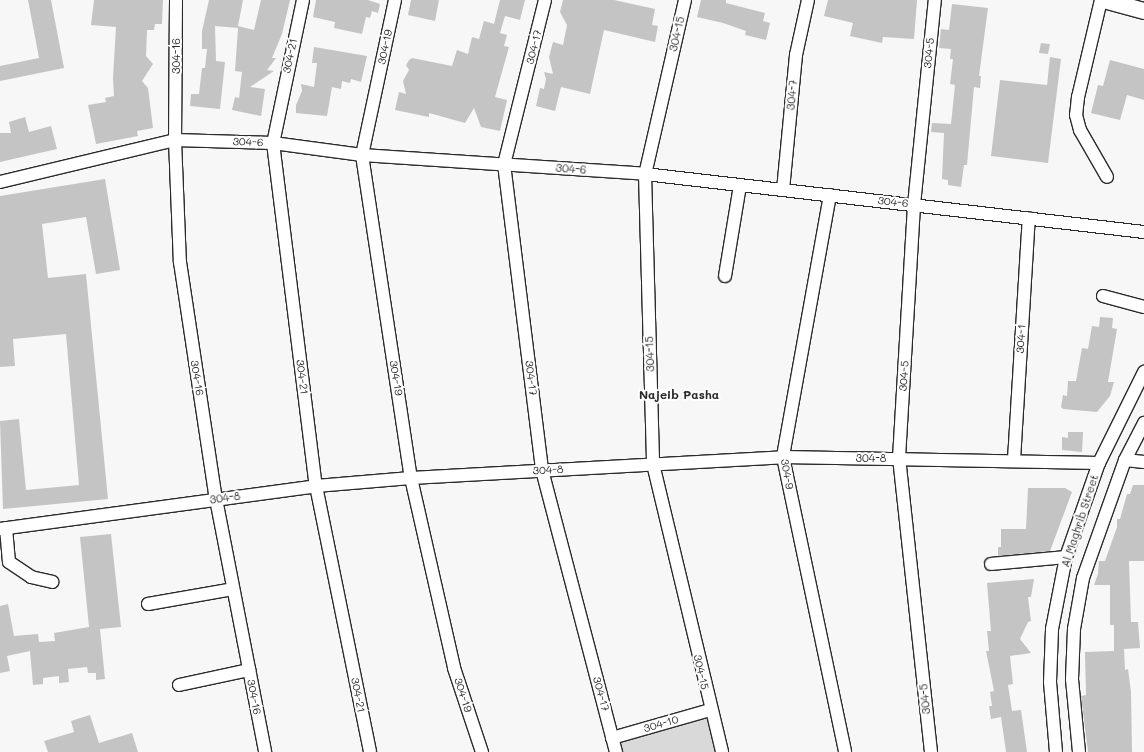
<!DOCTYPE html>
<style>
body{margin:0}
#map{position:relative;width:1144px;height:752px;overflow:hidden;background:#f7f7f7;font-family:Mali,sans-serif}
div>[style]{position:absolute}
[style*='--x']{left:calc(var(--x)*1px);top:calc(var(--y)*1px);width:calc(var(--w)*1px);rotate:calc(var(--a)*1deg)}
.green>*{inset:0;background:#d9d9d9}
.building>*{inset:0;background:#c4c4c4}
.roads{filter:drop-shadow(1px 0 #2b2b2b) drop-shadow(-1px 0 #2b2b2b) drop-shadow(0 1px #2b2b2b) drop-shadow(0 -1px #2b2b2b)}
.minor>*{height:12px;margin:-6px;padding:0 6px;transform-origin:6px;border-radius:6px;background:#fff}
.major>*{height:16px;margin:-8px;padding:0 8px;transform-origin:8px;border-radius:8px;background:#fff}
span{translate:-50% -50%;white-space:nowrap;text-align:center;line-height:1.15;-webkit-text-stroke:4px #fff;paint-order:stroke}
.street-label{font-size:11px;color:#2b2b2b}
.neighbourhood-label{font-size:12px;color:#2b2b2b;font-weight:700}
</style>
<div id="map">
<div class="green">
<i style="clip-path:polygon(710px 710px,722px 752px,616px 752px,612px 738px)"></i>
</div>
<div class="building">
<i style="clip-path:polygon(28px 0,51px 0,64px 68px,0 81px,0 66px,39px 58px)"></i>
<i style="clip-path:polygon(94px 0,163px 0,162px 24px,155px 24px,154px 30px,147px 30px,146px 56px,153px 64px,142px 81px,148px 88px,153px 128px,137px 131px,138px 136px,96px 144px,88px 105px,106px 102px,105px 98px,114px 96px,113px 78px,116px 27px,91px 25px)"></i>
<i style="clip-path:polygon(209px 0,243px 0,238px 26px,254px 30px,261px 0,290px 0,282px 34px,272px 58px,276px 58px,267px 70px,274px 71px,250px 87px,265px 89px,261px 116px,232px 110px,235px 97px,239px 98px,242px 72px,235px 71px,238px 28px,215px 26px,216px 61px,225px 62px,220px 109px,190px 106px,191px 94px,199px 94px,202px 68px,205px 68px,207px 49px,202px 49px,202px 31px)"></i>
<i style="clip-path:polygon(316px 0,368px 0,380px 4px,378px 13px,372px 11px,370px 18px,366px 17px,362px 34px,334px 28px,335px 22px,313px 17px)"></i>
<i style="clip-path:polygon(411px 0,439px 0,435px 21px,408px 15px)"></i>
<i style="clip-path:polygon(500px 0,525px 0,520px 20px,505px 16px,500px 33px,507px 35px,504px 46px,509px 47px,495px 97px,507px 100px,500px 131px,481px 127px,474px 108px,465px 123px,429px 113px,429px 117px,395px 110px,399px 92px,406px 94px,403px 81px,409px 70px,406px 65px,409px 60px,412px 58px,452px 66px,457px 50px,468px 54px,472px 37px,479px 39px,484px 21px,494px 24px)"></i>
<i style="clip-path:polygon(563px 0,614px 0,655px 9px,652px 25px,658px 26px,655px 42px,604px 30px,590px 94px,561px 87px,555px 111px,536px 106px,540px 88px,544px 89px,546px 79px,544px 72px,553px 74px,549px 57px,553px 42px,563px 45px,567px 25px,560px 12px)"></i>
<i style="clip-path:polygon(701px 0,726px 0,726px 3px,765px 13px,763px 21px,770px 23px,766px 40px,745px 35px,746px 31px,723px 23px,697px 17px)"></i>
<i style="clip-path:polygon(828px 0,917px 0,914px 39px,883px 37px,882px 43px,850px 36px,853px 23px,824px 16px)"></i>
<i style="clip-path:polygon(952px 4px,988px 8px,979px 76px,981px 76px,980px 88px,974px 87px,967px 165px,964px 165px,961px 187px,948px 185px,948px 180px,942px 179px,944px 133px,931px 132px,932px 123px,951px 124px,955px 85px,950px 84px,953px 59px,950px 59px,951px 49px,939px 48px,941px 29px,949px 30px)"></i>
<i style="clip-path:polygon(1041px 43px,1050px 44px,1048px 54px,1039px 53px)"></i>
<i style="clip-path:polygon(314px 47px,367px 56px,361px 82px,351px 79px,350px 83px,342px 81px,341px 89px,332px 87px,327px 116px,296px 113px,296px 105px,302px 91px,301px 84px,314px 87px,317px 63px,312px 63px)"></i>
<i style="clip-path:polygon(1050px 57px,1061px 59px,1048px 163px,991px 156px,1000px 80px,1047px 85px)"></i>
<i style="clip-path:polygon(1110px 60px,1144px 69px,1144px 100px,1127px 95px,1120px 120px,1091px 113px,1098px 85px,1103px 86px)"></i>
<i style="clip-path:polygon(25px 117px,29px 132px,51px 126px,57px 149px,0 162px,0 133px,11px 133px,9px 122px)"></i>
<i style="clip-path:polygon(105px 179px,120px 270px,96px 274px,86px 217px,42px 224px,48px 278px,86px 274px,108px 499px,3px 509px,0 421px,19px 419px,26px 490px,79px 485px,66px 334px,13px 339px,15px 366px,0 367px,0 196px)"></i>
<i style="clip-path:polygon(1100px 317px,1113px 318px,1112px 328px,1117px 329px,1108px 382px,1114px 382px,1110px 396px,1097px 412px,1063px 409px,1061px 407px,1063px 395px,1067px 396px,1068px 381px,1076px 381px,1082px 348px,1088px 349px,1092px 326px,1099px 327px)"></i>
<i style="clip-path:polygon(1068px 432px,1083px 432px,1082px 452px,1062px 450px,1062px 437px,1068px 438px)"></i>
<i style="clip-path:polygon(1133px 485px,1144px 485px,1144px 561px,1129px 561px,1131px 622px,1138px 622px,1140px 648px,1124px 649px,1125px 670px,1128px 669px,1131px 692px,1132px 752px,1088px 752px,1081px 696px,1086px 695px,1085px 652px,1114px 651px,1114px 625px,1110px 625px,1110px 585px,1094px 585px,1098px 574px,1099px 561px,1105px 561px,1117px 527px,1117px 519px,1120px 519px,1127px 494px,1130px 494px)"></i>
<i style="clip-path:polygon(1028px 488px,1065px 488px,1072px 492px,1050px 551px,998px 556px,998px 547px,1001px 547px,1001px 529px,1026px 529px)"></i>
<i style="clip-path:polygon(111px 534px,121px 627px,100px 629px,105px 679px,96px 680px,96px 673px,88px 673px,87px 667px,68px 669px,69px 682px,59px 683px,59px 676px,43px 678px,43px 684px,33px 685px,30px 651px,7px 656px,10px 671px,0 673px,0 606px,8px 604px,14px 636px,38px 634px,39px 642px,55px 641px,54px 633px,89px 627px,80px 537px)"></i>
<i style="clip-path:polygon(1034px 579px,1031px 597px,1028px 597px,1031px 621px,1028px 622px,1020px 639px,1031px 653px,1010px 656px,1013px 684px,1008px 685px,1012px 711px,1021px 710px,1027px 752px,1006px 752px,1001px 717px,991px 719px,989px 706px,992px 706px,990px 692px,994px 691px,986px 651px,989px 651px,987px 631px,991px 631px,987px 583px)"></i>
<i style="clip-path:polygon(90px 715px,99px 743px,132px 733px,138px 752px,48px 752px,44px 741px,74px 732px,71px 721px)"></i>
</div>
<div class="roads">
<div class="minor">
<i style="--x:176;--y:0;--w:140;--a:90.4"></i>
<i style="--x:175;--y:140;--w:122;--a:87.7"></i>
<i style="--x:180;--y:262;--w:240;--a:81.4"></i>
<i style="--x:216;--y:499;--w:258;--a:79"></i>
<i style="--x:303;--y:0;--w:146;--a:101.8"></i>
<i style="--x:273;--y:143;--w:346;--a:82.9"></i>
<i style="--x:316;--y:486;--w:271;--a:78.5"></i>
<i style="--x:395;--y:0;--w:158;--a:102"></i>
<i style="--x:362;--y:155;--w:327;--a:81.4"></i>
<i style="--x:411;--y:478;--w:195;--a:77.2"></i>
<i style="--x:454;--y:668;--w:89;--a:71.6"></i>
<i style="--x:545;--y:0;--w:169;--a:104"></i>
<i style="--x:504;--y:164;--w:308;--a:82.9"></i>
<i style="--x:542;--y:470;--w:292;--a:75.3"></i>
<i style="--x:685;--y:0;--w:179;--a:102.9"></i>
<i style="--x:645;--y:174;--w:290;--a:88.4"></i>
<i style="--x:653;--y:464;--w:296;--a:76.5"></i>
<i style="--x:1101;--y:0;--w:100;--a:103.3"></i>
<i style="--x:1078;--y:97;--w:18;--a:96"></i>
<i style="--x:1076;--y:115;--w:16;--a:75"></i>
<i style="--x:1080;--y:130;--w:54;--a:60.1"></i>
<i style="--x:0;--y:182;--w:180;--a:-13.5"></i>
<i style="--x:175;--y:140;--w:98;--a:1.8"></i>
<i style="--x:273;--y:143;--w:90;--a:7.7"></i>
<i style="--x:362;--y:155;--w:284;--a:3.8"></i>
<i style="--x:645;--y:174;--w:502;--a:6.63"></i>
<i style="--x:783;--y:190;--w:136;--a:-84.5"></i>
<i style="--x:796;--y:55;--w:56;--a:-77.7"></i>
<i style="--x:830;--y:195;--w:266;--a:100.2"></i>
<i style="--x:783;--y:457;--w:301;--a:78.1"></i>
<i style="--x:725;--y:276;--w:92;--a:-80.6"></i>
<i style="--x:1103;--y:296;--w:42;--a:15"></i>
<i style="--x:1014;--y:460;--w:242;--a:-86.5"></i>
<i style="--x:1125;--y:460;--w:19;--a:6"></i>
<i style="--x:6;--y:528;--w:34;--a:85"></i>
<i style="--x:9;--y:562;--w:27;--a:34"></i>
<i style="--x:31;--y:577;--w:22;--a:13"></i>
<i style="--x:0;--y:529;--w:319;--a:-7.7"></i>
<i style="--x:316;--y:486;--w:95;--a:-4.8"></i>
<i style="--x:411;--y:478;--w:373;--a:-3.2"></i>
<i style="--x:783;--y:457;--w:316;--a:1.1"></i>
<i style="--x:991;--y:564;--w:75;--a:-5.3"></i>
<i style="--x:148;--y:604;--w:86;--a:-10"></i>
<i style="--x:179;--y:685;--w:72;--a:-12.1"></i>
<i style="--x:612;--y:738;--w:102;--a:-15.9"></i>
<i style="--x:931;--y:752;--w:296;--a:-96.2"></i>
<i style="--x:899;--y:458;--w:253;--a:-86.6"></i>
<i style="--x:914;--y:205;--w:206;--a:-84.2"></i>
<i style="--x:1056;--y:752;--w:70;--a:-94.9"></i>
<i style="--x:1050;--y:682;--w:53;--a:-87.8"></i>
<i style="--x:1052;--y:629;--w:73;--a:-79"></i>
<i style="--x:1066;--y:557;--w:100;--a:-70.7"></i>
<i style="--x:1099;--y:463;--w:102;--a:-63.7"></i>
<i style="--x:1079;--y:752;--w:73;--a:-95.5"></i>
<i style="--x:1072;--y:679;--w:50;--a:-87.7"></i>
<i style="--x:1074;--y:629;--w:52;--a:-80"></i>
<i style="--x:1083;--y:578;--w:125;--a:-70.4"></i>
<i style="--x:1125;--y:460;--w:42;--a:-62.8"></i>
</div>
<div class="major">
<i style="--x:1104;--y:0;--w:41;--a:15.4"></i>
</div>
</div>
<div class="street-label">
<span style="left:677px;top:34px;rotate:-77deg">304-15</span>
<span style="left:385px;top:47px;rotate:-78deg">304-19</span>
<span style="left:534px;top:47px;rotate:-76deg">304-17</span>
<span style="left:929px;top:53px;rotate:-84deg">304-5</span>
<span style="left:176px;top:56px;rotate:-90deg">304-16</span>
<span style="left:290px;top:56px;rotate:-78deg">304-21</span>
<span style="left:792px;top:95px;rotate:-85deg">304-7</span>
<span style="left:248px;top:142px;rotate:2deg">304-6</span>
<span style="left:571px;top:169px;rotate:4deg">304-6</span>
<span style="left:893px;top:202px;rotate:6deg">304-6</span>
<span style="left:1021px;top:339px;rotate:-86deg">304-1</span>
<span style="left:650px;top:354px;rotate:-92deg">304-15</span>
<span style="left:904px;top:376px;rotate:-86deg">304-5</span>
<span style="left:302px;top:377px;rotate:83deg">304-21</span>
<span style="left:197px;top:378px;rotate:81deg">304-16</span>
<span style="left:396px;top:378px;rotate:81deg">304-19</span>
<span style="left:531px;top:378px;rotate:83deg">304-17</span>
<span style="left:871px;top:458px">304-8</span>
<span style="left:548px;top:470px;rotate:-3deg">304-8</span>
<span style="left:787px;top:474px;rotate:80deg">304-9</span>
<span style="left:225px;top:498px;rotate:-8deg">304-8</span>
<span style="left:1080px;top:521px;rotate:-72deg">Al Maghrib Street</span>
<span style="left:701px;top:672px;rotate:77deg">304-15</span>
<span style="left:601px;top:694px;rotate:75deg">304-17</span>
<span style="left:358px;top:695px;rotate:79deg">304-21</span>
<span style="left:463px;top:695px;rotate:72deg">304-19</span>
<span style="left:254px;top:697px;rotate:79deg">304-16</span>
<span style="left:925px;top:699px;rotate:-96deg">304-5</span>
<span style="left:661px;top:724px;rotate:-16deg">304-10</span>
</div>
<div class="neighbourhood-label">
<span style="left:679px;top:395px">Najeib Pasha</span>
</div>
</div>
